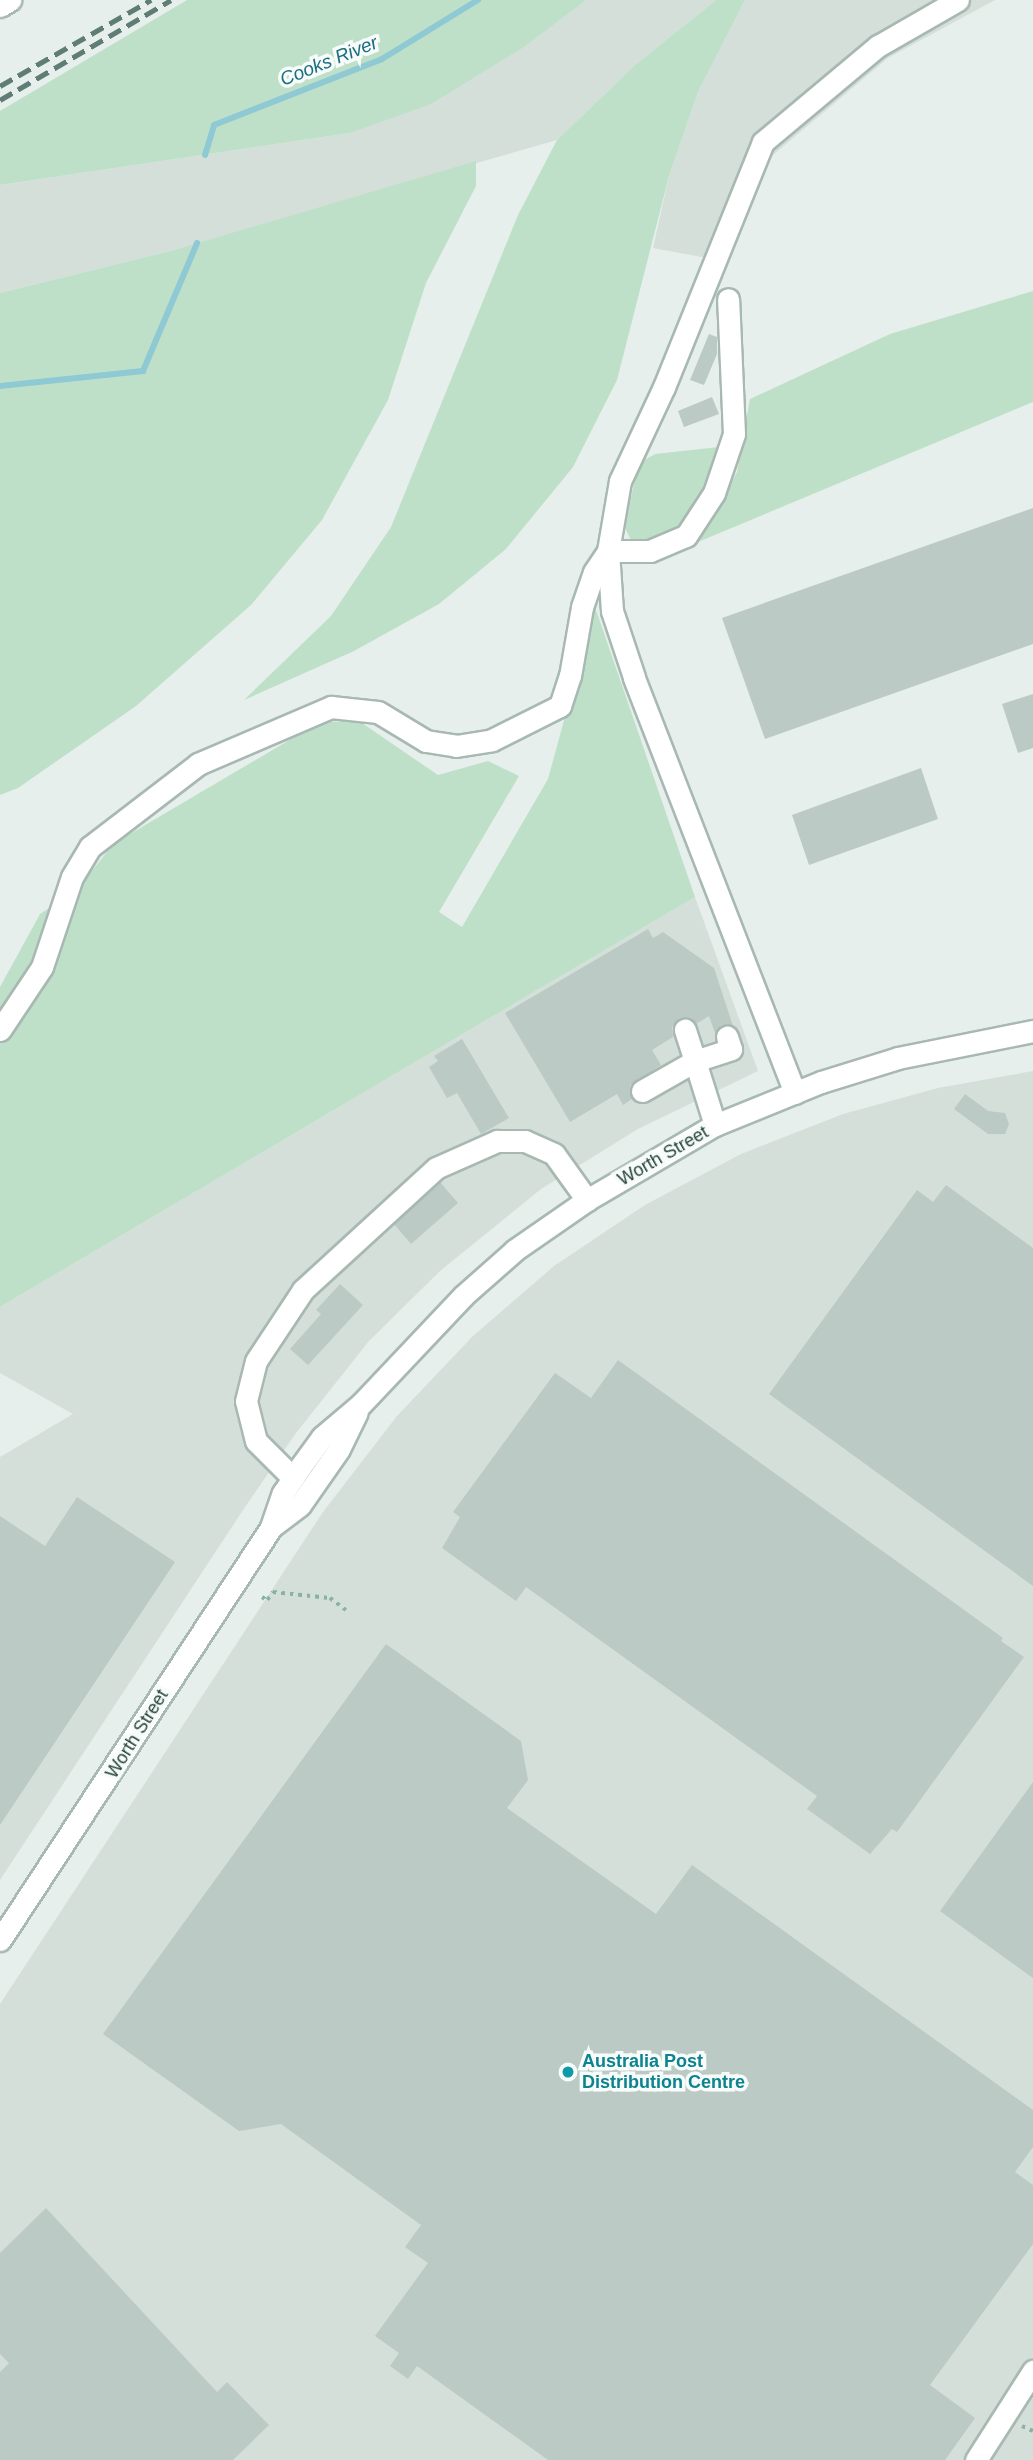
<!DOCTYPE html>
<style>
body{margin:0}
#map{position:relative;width:1033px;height:2460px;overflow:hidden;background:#e6efeb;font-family:Helvetica,sans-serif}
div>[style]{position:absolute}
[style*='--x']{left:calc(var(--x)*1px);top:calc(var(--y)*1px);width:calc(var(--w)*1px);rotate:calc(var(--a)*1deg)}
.built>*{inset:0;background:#d4dfda}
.green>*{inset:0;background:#bfe0c8}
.stream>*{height:6px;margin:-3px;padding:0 3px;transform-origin:3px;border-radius:3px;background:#8ec9d4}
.building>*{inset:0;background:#bbcac4}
.path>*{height:3.5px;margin-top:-1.75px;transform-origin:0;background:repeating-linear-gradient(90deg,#86b3a5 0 3.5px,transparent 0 8.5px)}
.roads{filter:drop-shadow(2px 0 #a8b8b2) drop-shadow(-2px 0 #a8b8b2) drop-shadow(0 2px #a8b8b2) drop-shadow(0 -2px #a8b8b2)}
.minor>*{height:21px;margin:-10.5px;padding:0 10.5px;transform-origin:10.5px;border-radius:10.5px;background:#fff}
.rail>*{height:5px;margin-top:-2.5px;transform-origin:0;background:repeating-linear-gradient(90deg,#5f7d75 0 14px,transparent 0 21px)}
.dots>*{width:19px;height:19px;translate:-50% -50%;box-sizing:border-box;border:4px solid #f7fbf9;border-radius:50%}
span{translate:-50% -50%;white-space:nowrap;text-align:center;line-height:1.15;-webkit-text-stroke:7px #f7fbf9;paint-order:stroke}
.street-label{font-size:18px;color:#24423a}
.culture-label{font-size:18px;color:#0d838f;font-weight:700}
.left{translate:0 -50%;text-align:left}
.water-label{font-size:19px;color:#1c6f80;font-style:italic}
</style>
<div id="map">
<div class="built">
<i style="clip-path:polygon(586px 0,716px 0,635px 65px,557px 140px,174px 250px,0 293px,0 185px,350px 133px)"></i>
<i style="clip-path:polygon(745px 0,995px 0,888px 58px,773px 155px,707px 258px,653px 248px,669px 176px,698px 92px)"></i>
<i style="clip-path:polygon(695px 897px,758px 1071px,638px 1129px,541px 1189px,440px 1271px,369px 1341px,296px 1433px,243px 1510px,0 1880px,0 1457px,73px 1414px,0 1373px,0 1307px)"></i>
<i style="clip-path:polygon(1033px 1071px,1033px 2460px,0 2460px,0 2004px,323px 1512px,397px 1416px,472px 1337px,554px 1266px,645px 1205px,741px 1154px,843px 1114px,938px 1088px)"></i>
</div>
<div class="green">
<i style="clip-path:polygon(187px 0,586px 0,524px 47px,431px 104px,350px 133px,0 185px,0 111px)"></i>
<i style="clip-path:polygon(716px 0,745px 0,698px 92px,669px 176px,617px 380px,573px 467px,506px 549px,439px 604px,354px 651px,244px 700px,331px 616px,391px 527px,518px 215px,557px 140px,635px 65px)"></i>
<i style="clip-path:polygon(476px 161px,476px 186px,426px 283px,388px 400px,322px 520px,251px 605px,136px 706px,18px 788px,0 795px,0 293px,174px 250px)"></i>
<i style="clip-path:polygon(1033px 291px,1033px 402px,698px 542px,737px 472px,750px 399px,890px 334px)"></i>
<i style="clip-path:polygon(719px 447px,710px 485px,697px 508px,676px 529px,652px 542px,632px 542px,624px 526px,639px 463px,655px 454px)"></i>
<i style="clip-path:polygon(595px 607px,695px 897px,0 1307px,0 987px,40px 914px,77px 890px,113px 844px,320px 722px,359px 721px,438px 775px,488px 761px,519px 776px,439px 912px,462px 927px,548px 779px)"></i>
</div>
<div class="stream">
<i style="--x:205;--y:155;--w:31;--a:-73"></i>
<i style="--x:214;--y:125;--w:180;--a:-21.4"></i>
<i style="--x:382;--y:59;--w:113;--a:-31.6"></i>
<i style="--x:0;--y:386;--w:144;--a:-6"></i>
<i style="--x:143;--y:371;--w:139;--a:-67.1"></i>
</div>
<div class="building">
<i style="clip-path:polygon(709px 334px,717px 337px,717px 354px,704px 385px,690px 380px)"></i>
<i style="clip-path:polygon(712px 397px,719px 414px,684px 427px,678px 411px)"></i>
<i style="clip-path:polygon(1033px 508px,1033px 644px,765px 739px,722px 618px)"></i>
<i style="clip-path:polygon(1033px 694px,1033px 748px,1018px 753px,1002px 704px)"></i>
<i style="clip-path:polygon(921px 768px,938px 819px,809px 865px,792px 815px)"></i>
<i style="clip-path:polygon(648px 929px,653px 938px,663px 932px,714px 968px,733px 1026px,722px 1025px,715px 1033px,709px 1016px,696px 1024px,680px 1018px,672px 1027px,673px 1037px,652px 1050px,661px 1065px,630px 1085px,632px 1099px,623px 1105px,617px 1094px,570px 1122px,505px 1013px)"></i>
<i style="clip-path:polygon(462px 1039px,509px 1118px,481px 1134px,457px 1093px,447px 1098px,429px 1067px,438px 1061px,434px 1056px)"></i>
<i style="clip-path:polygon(965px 1094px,988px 1111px,1005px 1113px,1009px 1124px,1005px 1134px,988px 1134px,954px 1109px)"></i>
<i style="clip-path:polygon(440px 1182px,458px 1203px,411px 1244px,394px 1224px)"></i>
<i style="clip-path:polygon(946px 1185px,1033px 1248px,1033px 1586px,769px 1394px,917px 1190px,933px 1202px)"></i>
<i style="clip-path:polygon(340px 1284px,363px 1305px,308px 1365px,290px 1349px,321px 1314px,316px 1310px)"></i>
<i style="clip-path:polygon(618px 1360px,1003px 1638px,1001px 1641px,1024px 1657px,897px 1832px,892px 1829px,870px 1854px,807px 1809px,817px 1796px,526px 1587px,516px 1601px,442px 1548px,460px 1517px,453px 1512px,555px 1373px,591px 1398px)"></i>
<i style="clip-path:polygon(77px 1497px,175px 1562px,0 1825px,0 1516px,45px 1546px)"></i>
<i style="clip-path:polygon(386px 1644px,521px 1741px,528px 1780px,507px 1808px,656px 1914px,692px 1865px,1033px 2110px,1033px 2147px,1015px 2172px,1033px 2185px,1033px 2244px,930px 2385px,975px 2418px,945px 2460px,548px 2460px,417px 2366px,408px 2379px,390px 2366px,399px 2353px,375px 2336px,428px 2263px,405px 2247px,421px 2225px,281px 2124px,239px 2131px,103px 2034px)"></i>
<i style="clip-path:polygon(1033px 1782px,1033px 1978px,940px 1911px)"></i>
<i style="clip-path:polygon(46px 2208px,217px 2392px,227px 2382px,269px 2425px,233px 2460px,0 2460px,0 2372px,9px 2363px,0 2354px,0 2253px)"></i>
</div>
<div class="path">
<i style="--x:262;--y:1597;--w:6;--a:31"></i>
<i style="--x:267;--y:1600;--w:10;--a:-53"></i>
<i style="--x:273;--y:1592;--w:57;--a:6"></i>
<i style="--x:330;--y:1598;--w:20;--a:37"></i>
<i style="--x:1022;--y:2426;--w:12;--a:24"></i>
</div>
<div class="roads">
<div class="minor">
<i style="--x:0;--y:6;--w:12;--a:-31"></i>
<i style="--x:0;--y:1030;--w:76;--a:-56.3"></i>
<i style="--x:42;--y:967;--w:95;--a:-71.6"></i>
<i style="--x:72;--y:877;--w:35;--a:-59"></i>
<i style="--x:90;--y:847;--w:136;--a:-37.5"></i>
<i style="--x:198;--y:764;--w:145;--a:-23.2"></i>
<i style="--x:331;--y:707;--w:47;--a:6.1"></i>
<i style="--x:378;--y:712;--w:56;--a:31.1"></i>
<i style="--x:426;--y:741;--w:30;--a:9"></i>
<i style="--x:456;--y:746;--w:36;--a:-9"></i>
<i style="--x:492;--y:740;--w:76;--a:-26.6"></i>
<i style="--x:560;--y:706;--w:32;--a:-72"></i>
<i style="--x:570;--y:676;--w:70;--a:-80.1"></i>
<i style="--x:582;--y:607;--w:37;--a:-71"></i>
<i style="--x:594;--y:572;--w:25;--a:-56"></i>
<i style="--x:608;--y:551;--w:42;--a:0"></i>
<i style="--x:650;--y:551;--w:39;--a:-23"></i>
<i style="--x:686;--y:536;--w:51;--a:-56.9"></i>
<i style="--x:714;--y:493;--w:62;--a:-71.3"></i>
<i style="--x:734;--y:434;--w:135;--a:-92.5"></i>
<i style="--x:642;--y:1091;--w:61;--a:-29.5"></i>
<i style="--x:695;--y:1061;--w:33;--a:-108"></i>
<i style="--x:795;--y:1093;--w:446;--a:-111.2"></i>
<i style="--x:634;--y:677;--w:70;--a:-108.4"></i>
<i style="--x:612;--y:611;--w:60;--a:-93.8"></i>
<i style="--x:608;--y:551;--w:71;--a:-80.3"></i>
<i style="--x:620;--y:481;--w:104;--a:-64.9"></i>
<i style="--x:664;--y:387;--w:264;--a:-68"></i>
<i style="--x:763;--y:142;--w:150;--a:-39.9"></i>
<i style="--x:878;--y:46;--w:92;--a:-29.9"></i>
<i style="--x:715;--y:1125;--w:67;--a:-107.4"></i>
<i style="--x:695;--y:1061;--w:38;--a:-18"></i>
<i style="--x:731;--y:1049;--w:13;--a:-108"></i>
<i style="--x:293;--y:1478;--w:52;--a:-135"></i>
<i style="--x:256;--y:1441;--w:41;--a:-104"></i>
<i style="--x:246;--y:1401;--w:41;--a:-76"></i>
<i style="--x:256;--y:1361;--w:85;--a:-56.5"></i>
<i style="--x:303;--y:1290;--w:180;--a:-42.5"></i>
<i style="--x:436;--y:1168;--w:67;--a:-23.9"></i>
<i style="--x:497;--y:1141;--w:28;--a:0"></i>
<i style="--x:525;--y:1141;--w:32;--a:24"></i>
<i style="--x:554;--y:1154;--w:57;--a:54.3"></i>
<i style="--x:271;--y:1527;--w:36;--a:-37"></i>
<i style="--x:300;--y:1505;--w:68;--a:-55.1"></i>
<i style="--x:339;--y:1449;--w:41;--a:-64.1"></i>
<i style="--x:0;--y:1940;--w:494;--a:-56.7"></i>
<i style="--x:271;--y:1527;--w:36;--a:-71"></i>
<i style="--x:283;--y:1493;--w:32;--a:-56"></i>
<i style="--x:301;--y:1466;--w:36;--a:-54"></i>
<i style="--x:322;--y:1437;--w:51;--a:-40.2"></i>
<i style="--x:361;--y:1404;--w:149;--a:-46.6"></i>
<i style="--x:463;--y:1296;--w:69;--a:-41.5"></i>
<i style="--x:515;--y:1250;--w:88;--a:-34.8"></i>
<i style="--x:587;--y:1200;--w:148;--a:-30.4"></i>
<i style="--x:715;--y:1125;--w:114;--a:-22.1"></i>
<i style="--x:821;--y:1082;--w:81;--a:-17.3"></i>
<i style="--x:898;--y:1058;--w:138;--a:-11.3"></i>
<i style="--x:976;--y:2460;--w:106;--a:-57.4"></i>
</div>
</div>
<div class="rail">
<i style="--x:0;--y:86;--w:174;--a:-29.7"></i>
<i style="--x:0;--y:100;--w:198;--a:-30.3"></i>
</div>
<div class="dots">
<i style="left:568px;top:2072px;background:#0f9aa8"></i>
</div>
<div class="street-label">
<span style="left:663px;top:1156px;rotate:-30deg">Worth Street</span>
<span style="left:137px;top:1734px;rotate:-58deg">Worth Street</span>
</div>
<div class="culture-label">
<span class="left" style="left:582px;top:2072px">Australia Post<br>Distribution Centre</span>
</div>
<div class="water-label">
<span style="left:329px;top:61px;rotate:-22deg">Cooks River</span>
</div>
</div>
